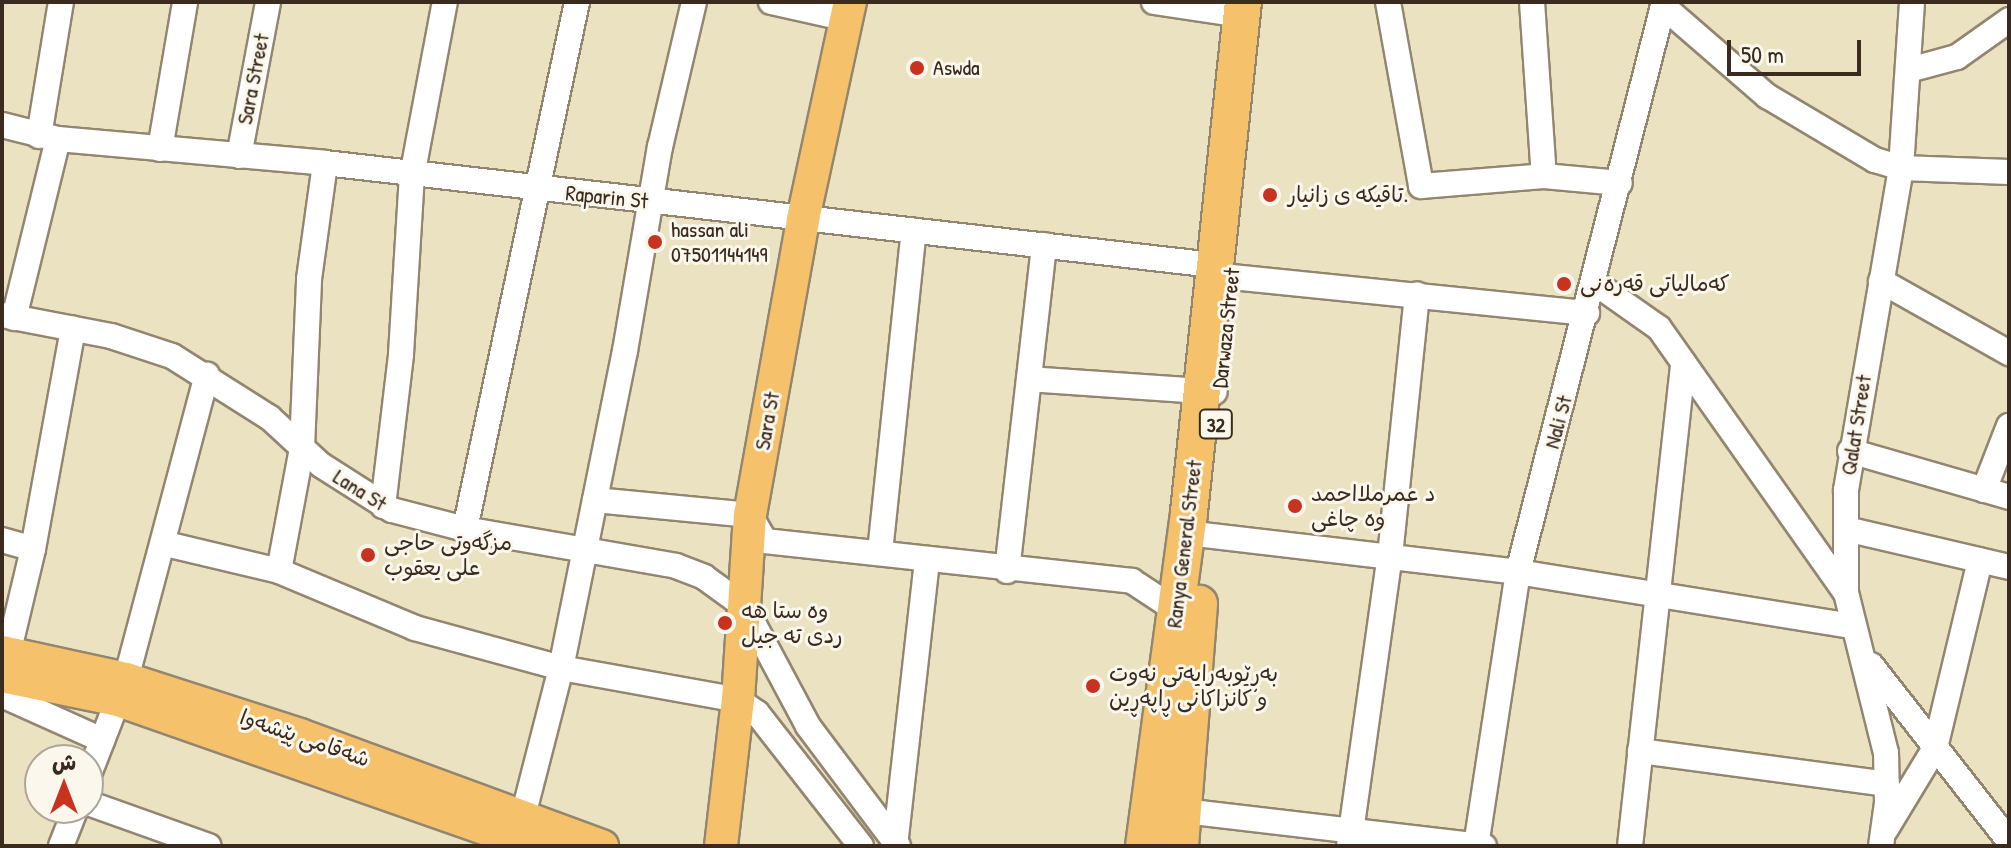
<!DOCTYPE html>
<meta charset="utf-8">
<style>
body{margin:0}
#map{position:relative;width:2011px;height:848px;overflow:hidden;background:#ebe2c1;font-family:"Patrick Hand","Playpen Sans Arabic",sans-serif}
div>[style]{position:absolute}
[style*='--x']{left:calc(var(--x)*1px);top:calc(var(--y)*1px);width:calc(var(--w)*1px);rotate:calc(var(--a)*1deg)}
.roads{filter:drop-shadow(2px 0 #938670) drop-shadow(-2px 0 #938670) drop-shadow(0 2px #938670) drop-shadow(0 -2px #938670)}
.minor>*{height:24px;margin:-12px;padding:0 12px;transform-origin:12px;border-radius:12px;background:#fff}
.major>*{height:32px;margin:-16px;padding:0 16px;transform-origin:16px;border-radius:16px;background:#f5c16b}
.highway>*{height:36px;margin:-18px;padding:0 18px;transform-origin:18px;border-radius:18px;background:#f5c16b}
.dots>*{width:22px;height:22px;translate:-50% -50%;box-sizing:border-box;border:4px solid #fbf7ec;border-radius:50%}
span{translate:-50% -50%;white-space:nowrap;text-align:center;line-height:1.15;-webkit-text-stroke:6px #fbf7ec;paint-order:stroke}
.shield-label span{padding:2px 6px;background:#fbf7ec;border:2px solid;border-radius:6px;-webkit-text-stroke-width:0}
.shield-label{font-size:20px;color:#3b2a1e;font-weight:700}
.poi-label{font-size:22px;color:#3b2a1e}
.left{translate:0 -50%;text-align:left}
.street-label{font-size:22px;color:#3b2a1e}
.frame{position:absolute;inset:0;border:4px solid #3b2a1e;pointer-events:none}
.north{position:absolute;left:24px;top:744px;width:80px;height:80px;box-sizing:border-box;background:#fbf7ec;border:2px solid #aea59a;border-radius:50%;rotate:0deg;font-size:22px;font-weight:700;line-height:32px;text-align:center;color:#3b2a1e}
.north::after{content:'';display:block;margin:auto;width:28px;height:36px;background:#c8321e;clip-path:polygon(50% 0,100% 100%,50% 72%,0 100%)}
.scale{position:absolute;left:1727px;top:40px;width:134px;height:36px;box-sizing:border-box;border:4px solid #3b2a1e;border-top:0;padding-left:10px;font-size:24px;line-height:28px;white-space:nowrap;color:#3b2a1e;-webkit-text-stroke:6px #fbf7ec;paint-order:stroke}
</style>
<div id="map">
<div class="roads">
<div class="minor">
<i style="--x:771;--y:2;--w:78;--a:12.6"></i>
<i style="--x:1154;--y:2;--w:89;--a:8.4"></i>
<i style="--x:1388;--y:2;--w:187;--a:79.8"></i>
<i style="--x:1421;--y:186;--w:123;--a:-4.6"></i>
<i style="--x:1544;--y:176;--w:76;--a:5.3"></i>
<i style="--x:1532;--y:2;--w:174;--a:86.1"></i>
<i style="--x:1663;--y:6;--w:138;--a:40.9"></i>
<i style="--x:1767;--y:96;--w:126;--a:30.7"></i>
<i style="--x:1875;--y:160;--w:27;--a:17"></i>
<i style="--x:1901;--y:168;--w:108;--a:2.1"></i>
<i style="--x:1909;--y:70;--w:50;--a:-15.2"></i>
<i style="--x:1957;--y:57;--w:64;--a:-35.4"></i>
<i style="--x:2;--y:125;--w:58;--a:14"></i>
<i style="--x:58;--y:139;--w:268;--a:5.1"></i>
<i style="--x:325;--y:163;--w:894;--a:6.55"></i>
<i style="--x:39;--y:136;--w:136;--a:-80.7"></i>
<i style="--x:160;--y:149;--w:149;--a:-80.3"></i>
<i style="--x:239;--y:156;--w:157;--a:-79.3"></i>
<i style="--x:1232;--y:277;--w:357;--a:5.8"></i>
<i style="--x:1881;--y:281;--w:147;--a:29.4"></i>
<i style="--x:1595;--y:283;--w:78;--a:35.1"></i>
<i style="--x:1659;--y:328;--w:324;--a:54.8"></i>
<i style="--x:2;--y:315;--w:111;--a:10.9"></i>
<i style="--x:111;--y:336;--w:64;--a:18.2"></i>
<i style="--x:172;--y:356;--w:116;--a:32.3"></i>
<i style="--x:270;--y:418;--w:69;--a:42.7"></i>
<i style="--x:321;--y:465;--w:84;--a:32.4"></i>
<i style="--x:392;--y:510;--w:75;--a:14.6"></i>
<i style="--x:465;--y:529;--w:214;--a:9.9"></i>
<i style="--x:676;--y:566;--w:30;--a:21"></i>
<i style="--x:704;--y:577;--w:49;--a:35.9"></i>
<i style="--x:744;--y:606;--w:136;--a:61.9"></i>
<i style="--x:808;--y:726;--w:150;--a:53.1"></i>
<i style="--x:14;--y:318;--w:184;--a:-76.2"></i>
<i style="--x:1029;--y:379;--w:186;--a:4"></i>
<i style="--x:1850;--y:451;--w:166;--a:16.1"></i>
<i style="--x:1984;--y:490;--w:69;--a:-68.7"></i>
<i style="--x:595;--y:500;--w:156;--a:5.5"></i>
<i style="--x:750;--y:515;--w:30;--a:60"></i>
<i style="--x:765;--y:541;--w:369;--a:6.2"></i>
<i style="--x:1132;--y:581;--w:53;--a:33.4"></i>
<i style="--x:383;--y:506;--w:153;--a:-83.2"></i>
<i style="--x:401;--y:354;--w:178;--a:-86.5"></i>
<i style="--x:412;--y:176;--w:177;--a:-79.3"></i>
<i style="--x:465;--y:529;--w:539;--a:-78"></i>
<i style="--x:1846;--y:529;--w:167;--a:13.1"></i>
<i style="--x:1204;--y:535;--w:316;--a:6.7"></i>
<i style="--x:1518;--y:572;--w:339;--a:9.2"></i>
<i style="--x:2;--y:540;--w:32;--a:16"></i>
<i style="--x:166;--y:544;--w:116;--a:13.4"></i>
<i style="--x:279;--y:571;--w:147;--a:22.7"></i>
<i style="--x:415;--y:628;--w:151;--a:15.3"></i>
<i style="--x:561;--y:668;--w:180;--a:10.2"></i>
<i style="--x:738;--y:700;--w:23;--a:34"></i>
<i style="--x:757;--y:713;--w:169;--a:52"></i>
<i style="--x:880;--y:552;--w:323;--a:-84"></i>
<i style="--x:279;--y:571;--w:125;--a:-79.4"></i>
<i style="--x:302;--y:448;--w:169;--a:-87.6"></i>
<i style="--x:309;--y:279;--w:117;--a:-82.1"></i>
<i style="--x:1007;--y:571;--w:328;--a:-83.5"></i>
<i style="--x:8;--y:654;--w:108;--a:-76.6"></i>
<i style="--x:33;--y:549;--w:224;--a:-79.7"></i>
<i style="--x:1871;--y:665;--w:224;--a:51.9"></i>
<i style="--x:2;--y:695;--w:110;--a:24.2"></i>
<i style="--x:1640;--y:751;--w:249;--a:7.6"></i>
<i style="--x:88;--y:777;--w:105;--a:-68.8"></i>
<i style="--x:126;--y:679;--w:315;--a:-75.1"></i>
<i style="--x:88;--y:803;--w:128;--a:19.6"></i>
<i style="--x:1184;--y:811;--w:302;--a:6.7"></i>
<i style="--x:523;--y:816;--w:153;--a:-75.6"></i>
<i style="--x:561;--y:668;--w:323;--a:-78.6"></i>
<i style="--x:625;--y:351;--w:207;--a:-80.3"></i>
<i style="--x:660;--y:147;--w:149;--a:-76.8"></i>
<i style="--x:1886;--y:829;--w:95;--a:-58.8"></i>
<i style="--x:1935;--y:748;--w:193;--a:-76.5"></i>
<i style="--x:61;--y:846;--w:41;--a:-68.5"></i>
<i style="--x:895;--y:846;--w:289;--a:-83.6"></i>
<i style="--x:1349;--y:846;--w:293;--a:-82"></i>
<i style="--x:1390;--y:556;--w:263;--a:-84.1"></i>
<i style="--x:1476;--y:846;--w:277;--a:-81.3"></i>
<i style="--x:1518;--y:572;--w:588;--a:-75.63"></i>
<i style="--x:1630;--y:846;--w:486;--a:-83.7"></i>
<i style="--x:1881;--y:846;--w:43;--a:-82.1"></i>
<i style="--x:1887;--y:803;--w:50;--a:-91.1"></i>
<i style="--x:1886;--y:753;--w:165;--a:-104"></i>
<i style="--x:1846;--y:593;--w:103;--a:-90"></i>
<i style="--x:1846;--y:490;--w:327;--a:-80.3"></i>
<i style="--x:1901;--y:168;--w:166;--a:-86.2"></i>
</div>
<div class="major">
<i style="--x:2;--y:652;--w:127;--a:12.3"></i>
<i style="--x:126;--y:679;--w:183;--a:17.8"></i>
<i style="--x:300;--y:735;--w:322;--a:20.2"></i>
<i style="--x:2;--y:676;--w:118;--a:11.7"></i>
<i style="--x:118;--y:700;--w:441;--a:19.3"></i>
<i style="--x:721;--y:846;--w:147;--a:-83.4"></i>
<i style="--x:738;--y:700;--w:185;--a:-86.3"></i>
<i style="--x:750;--y:515;--w:301;--a:-79.8"></i>
<i style="--x:803;--y:219;--w:222;--a:-77.8"></i>
</div>
<div class="highway">
<i style="--x:1144;--y:846;--w:337;--a:-82.3"></i>
<i style="--x:1189;--y:512;--w:513;--a:-83.96"></i>
<i style="--x:1180;--y:846;--w:243;--a:-85.5"></i>
</div>
</div>
<div class="dots">
<i style="left:917px;top:68px;background:#c8321e"></i>
<i style="left:1270px;top:195px;background:#c8321e"></i>
<i style="left:655px;top:242px;background:#c8321e"></i>
<i style="left:1564px;top:284px;background:#c8321e"></i>
<i style="left:1295px;top:506px;background:#c8321e"></i>
<i style="left:368px;top:555px;background:#c8321e"></i>
<i style="left:725px;top:623px;background:#c8321e"></i>
<i style="left:1093px;top:686px;background:#c8321e"></i>
</div>
<div class="shield-label">
<span style="left:1216px;top:424px">32</span>
</div>
<div class="poi-label">
<span class="left" style="left:933px;top:68px">Aswda</span>
<span class="left" style="left:1288px;top:195px">تاقيكه ى زانيار.</span>
<span class="left" style="left:671px;top:242px">hassan ali<br>07501144149</span>
<span class="left" style="left:1580px;top:284px">کەمالیاتی قەرەنی</span>
<span class="left" style="left:1311px;top:506px">د عمرملااحمد<br>وه چاغى</span>
<span class="left" style="left:384px;top:555px">مزگەوتی حاجی<br>علی یعقوب</span>
<span class="left" style="left:741px;top:623px">وه ستا هه<br>ردى ته جيل</span>
<span class="left" style="left:1109px;top:686px">بەڕێوبەرایەتی نەوت<br>و کانزاکانی ڕاپەڕین</span>
</div>
<div class="street-label">
<span style="left:253px;top:79px;rotate:-79deg">Sara Street</span>
<span style="left:607px;top:197px;rotate:6deg">Raparin St</span>
<span style="left:1226px;top:328px;rotate:-84deg">Darwaza Street</span>
<span style="left:767px;top:421px;rotate:-80deg">Sara St</span>
<span style="left:1558px;top:422px;rotate:-75deg">Nali St</span>
<span style="left:1856px;top:425px;rotate:-81deg">Qalat Street</span>
<span style="left:360px;top:490px;rotate:32deg">Lana St</span>
<span style="left:1184px;top:544px;rotate:-83deg">Ranya General Street</span>
<span style="left:305px;top:738px;rotate:19deg">شەقامی پێشەوا</span>
</div>
<div class="frame"></div>
<div class="north">ش</div>
<div class="scale">50 m</div>
</div>
